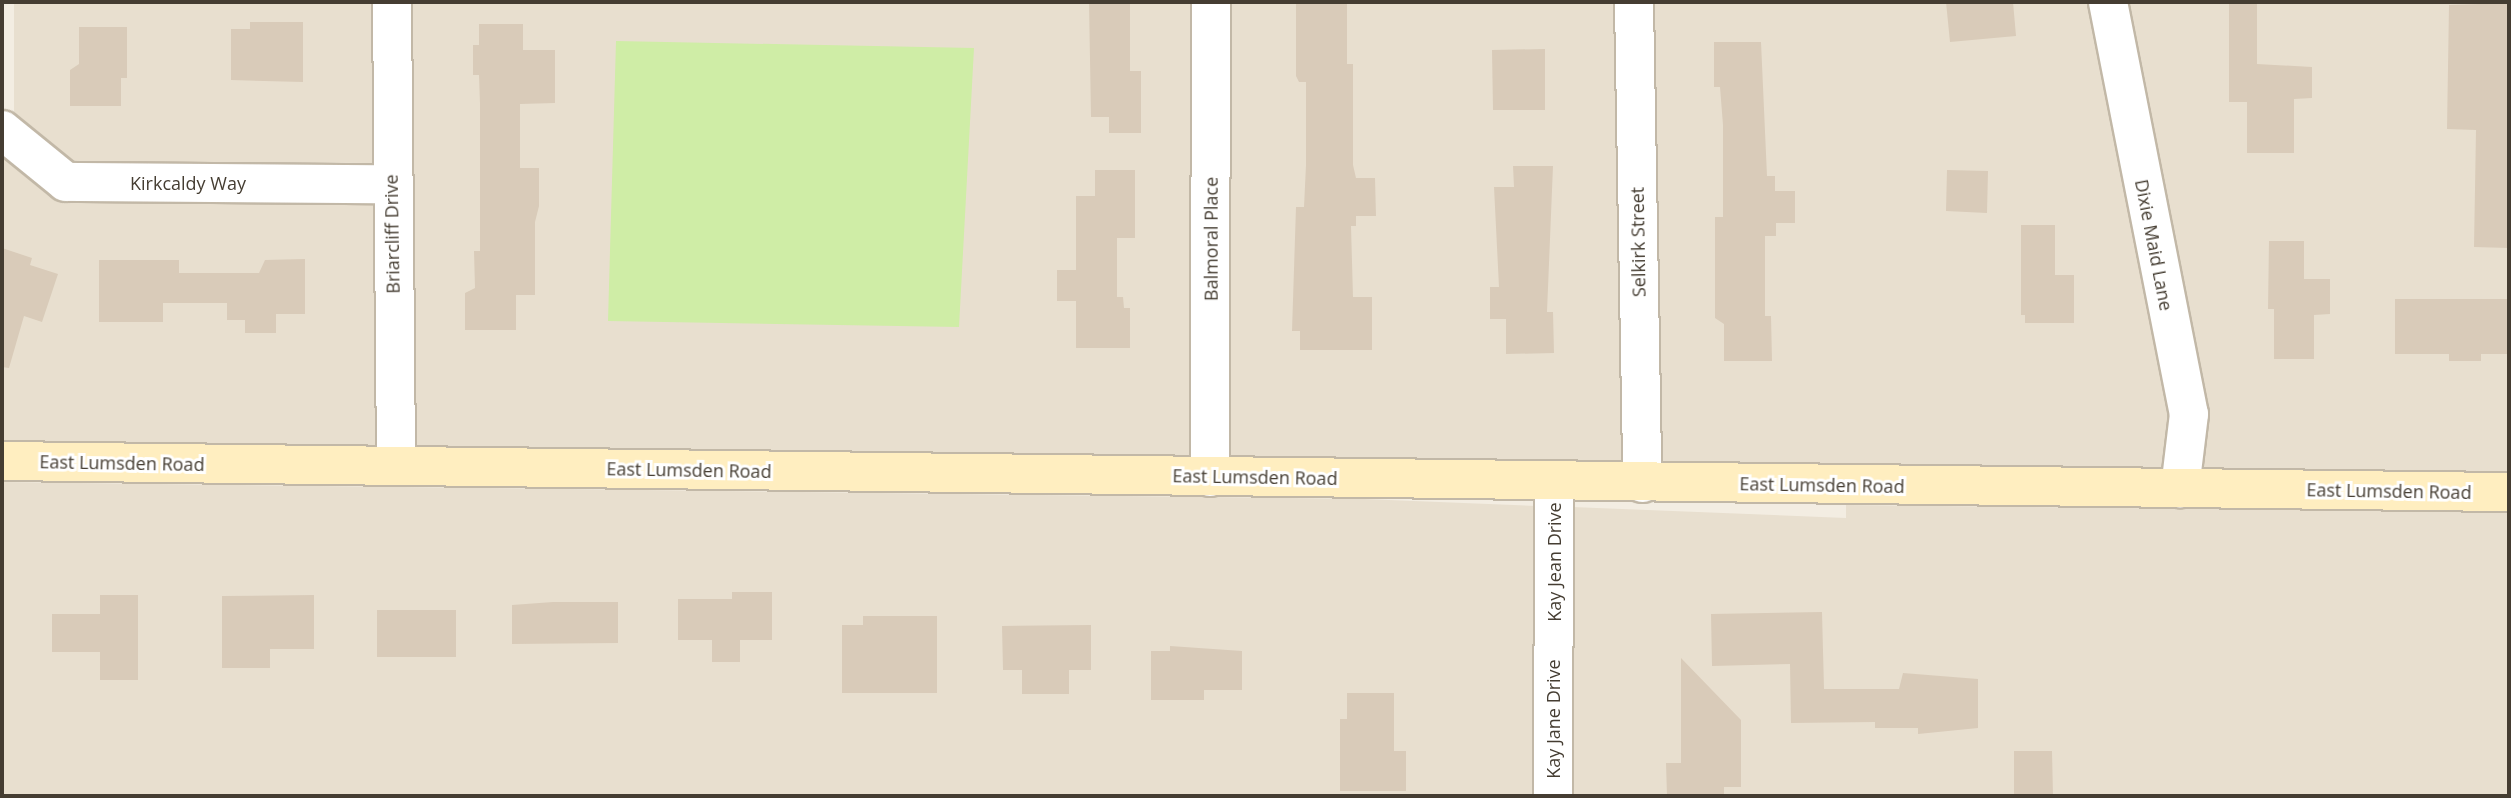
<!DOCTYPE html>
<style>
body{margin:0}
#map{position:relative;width:2511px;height:798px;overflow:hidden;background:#f3ede2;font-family:"Open Sans",sans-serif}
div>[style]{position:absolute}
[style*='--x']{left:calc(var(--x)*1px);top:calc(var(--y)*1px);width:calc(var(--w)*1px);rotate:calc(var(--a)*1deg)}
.residential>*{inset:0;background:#e8dfcf}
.green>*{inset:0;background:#cfeda6}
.building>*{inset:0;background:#d9cbb9}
.roads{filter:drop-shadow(2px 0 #c2b8a7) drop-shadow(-2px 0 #c2b8a7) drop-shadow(0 2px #c2b8a7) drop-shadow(0 -2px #c2b8a7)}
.street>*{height:38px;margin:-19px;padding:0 19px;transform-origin:19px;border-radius:19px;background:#fff}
.secondary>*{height:38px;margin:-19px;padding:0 19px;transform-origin:19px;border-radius:19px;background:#ffeec0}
span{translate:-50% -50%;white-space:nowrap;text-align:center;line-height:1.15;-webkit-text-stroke:6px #fff;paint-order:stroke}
.street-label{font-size:18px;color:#453d32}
.frame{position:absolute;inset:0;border:4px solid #453d32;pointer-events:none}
</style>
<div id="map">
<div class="residential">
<i style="clip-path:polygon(14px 2px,374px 2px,373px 163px,72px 162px,14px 116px)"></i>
<i style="clip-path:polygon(410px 2px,1193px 2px,1192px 456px,414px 446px)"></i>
<i style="clip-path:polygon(1229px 2px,1616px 2px,1624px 462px,1228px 457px)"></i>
<i style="clip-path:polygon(1652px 2px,2090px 2px,2171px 415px,2165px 468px,1660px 462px)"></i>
<i style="clip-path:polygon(2126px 2px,2509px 2px,2509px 472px,2200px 468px)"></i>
<i style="clip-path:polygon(2px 155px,66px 202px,374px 204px,378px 446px,2px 441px)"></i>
<i style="clip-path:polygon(2px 482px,1364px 499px,1536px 506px,1534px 796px,2px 796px)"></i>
<i style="clip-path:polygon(1846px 505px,2509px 512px,2509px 796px,1570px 796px,1572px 507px,1846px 518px)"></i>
</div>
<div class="green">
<i style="clip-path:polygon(616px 41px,974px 48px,959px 327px,608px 321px)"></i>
</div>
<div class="building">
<i style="clip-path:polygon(1089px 2px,1130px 2px,1130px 71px,1141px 71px,1141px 133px,1109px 133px,1109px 117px,1091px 117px)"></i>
<i style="clip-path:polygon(1296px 2px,1347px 2px,1347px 64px,1353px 64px,1353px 165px,1356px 178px,1375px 178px,1376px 216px,1356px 216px,1356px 226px,1351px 226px,1353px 297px,1372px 297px,1372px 350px,1300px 350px,1300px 331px,1292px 331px,1296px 207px,1304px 207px,1306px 165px,1306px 82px,1299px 82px,1296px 76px)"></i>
<i style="clip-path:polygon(1946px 2px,2013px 2px,2016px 36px,1950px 42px)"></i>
<i style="clip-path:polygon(2229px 2px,2257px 2px,2257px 64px,2312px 67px,2312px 98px,2294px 99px,2294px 153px,2247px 153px,2247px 102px,2229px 102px)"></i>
<i style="clip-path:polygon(2509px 3px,2509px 248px,2474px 247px,2476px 130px,2447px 129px,2449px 5px)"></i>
<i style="clip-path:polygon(250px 22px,303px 22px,303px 82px,231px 80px,231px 29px,250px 29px)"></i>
<i style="clip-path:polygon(479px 24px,523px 24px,523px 50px,555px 50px,555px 103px,520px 104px,520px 168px,539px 168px,539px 206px,535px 222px,535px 295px,516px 295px,516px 330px,465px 330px,465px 293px,475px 288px,474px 251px,480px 251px,480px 104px,479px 75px,473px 75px,473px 45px,479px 45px)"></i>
<i style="clip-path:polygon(79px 27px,127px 27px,127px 78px,121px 78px,121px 106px,70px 106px,70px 70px,79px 64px)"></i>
<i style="clip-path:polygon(1714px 42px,1761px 42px,1767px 176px,1775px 176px,1775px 191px,1795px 191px,1795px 223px,1776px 223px,1776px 236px,1765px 236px,1765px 316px,1771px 316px,1772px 361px,1724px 361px,1724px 324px,1715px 318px,1715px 217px,1723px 217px,1723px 125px,1720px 87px,1714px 87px)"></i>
<i style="clip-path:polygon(1545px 49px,1545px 110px,1493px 110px,1492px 50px)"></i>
<i style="clip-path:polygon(1513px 166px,1553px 166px,1547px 312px,1553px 312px,1554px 353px,1506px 354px,1506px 319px,1490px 319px,1490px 287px,1499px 287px,1494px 187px,1514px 187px)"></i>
<i style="clip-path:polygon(1095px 170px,1135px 170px,1135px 238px,1117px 238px,1117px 297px,1123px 297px,1124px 308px,1130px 308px,1130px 348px,1076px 348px,1076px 301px,1057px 301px,1057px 270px,1076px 270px,1076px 196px,1095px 196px)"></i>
<i style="clip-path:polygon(1947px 170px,1988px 171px,1987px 213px,1946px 211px)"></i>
<i style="clip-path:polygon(2021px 225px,2055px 225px,2055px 275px,2074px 275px,2074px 323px,2025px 323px,2025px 315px,2021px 315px)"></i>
<i style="clip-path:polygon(2269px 241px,2304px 241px,2304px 279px,2330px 279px,2330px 314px,2314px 315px,2314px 359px,2274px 359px,2274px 309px,2268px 309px)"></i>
<i style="clip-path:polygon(2px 248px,32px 258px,30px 265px,58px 274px,42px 322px,24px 316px,9px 368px,2px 367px)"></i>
<i style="clip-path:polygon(305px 259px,305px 314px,276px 314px,276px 333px,245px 333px,245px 320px,227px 320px,227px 303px,163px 303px,163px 322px,99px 322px,99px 260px,179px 260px,179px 273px,259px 273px,265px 260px)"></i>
<i style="clip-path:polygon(2395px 299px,2509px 299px,2509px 354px,2481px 354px,2481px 361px,2449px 361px,2449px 354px,2395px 354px)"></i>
<i style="clip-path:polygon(732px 592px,772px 592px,772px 640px,740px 640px,740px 662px,712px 662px,712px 640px,678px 640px,678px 599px,732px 599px)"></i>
<i style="clip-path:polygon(100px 595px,138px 595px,138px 680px,100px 680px,100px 652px,52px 652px,52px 614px,100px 614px)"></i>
<i style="clip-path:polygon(314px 595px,314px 649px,270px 649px,270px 668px,222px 668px,222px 596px)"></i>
<i style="clip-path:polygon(553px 602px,618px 602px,618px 643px,512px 644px,512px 605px)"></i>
<i style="clip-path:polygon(377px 610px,456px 610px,456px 657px,377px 657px)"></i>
<i style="clip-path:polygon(1822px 612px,1824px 689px,1899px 689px,1903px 673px,1978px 679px,1978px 728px,1918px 734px,1918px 728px,1875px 728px,1875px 722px,1791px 723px,1790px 664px,1712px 666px,1711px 614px)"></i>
<i style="clip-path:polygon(863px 616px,937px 616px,937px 693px,842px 693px,842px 625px,863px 625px)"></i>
<i style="clip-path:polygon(1091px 625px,1091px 670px,1069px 670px,1069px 694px,1022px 694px,1022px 670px,1003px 670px,1002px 626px)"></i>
<i style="clip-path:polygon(1170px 646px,1242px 651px,1242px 690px,1204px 690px,1204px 700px,1151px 700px,1151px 651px,1170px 651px)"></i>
<i style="clip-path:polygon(1681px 658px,1741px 720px,1741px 787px,1724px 787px,1724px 796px,1667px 796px,1666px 763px,1681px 763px)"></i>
<i style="clip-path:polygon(1347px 693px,1394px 693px,1394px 751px,1406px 751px,1406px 791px,1340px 791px,1340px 719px,1347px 719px)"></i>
<i style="clip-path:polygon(2014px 751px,2052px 751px,2053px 796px,2014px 796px)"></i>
</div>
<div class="roads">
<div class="street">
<i style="--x:392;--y:2;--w:464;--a:89.5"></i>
<i style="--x:1634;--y:2;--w:481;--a:89"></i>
<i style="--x:2108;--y:2;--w:420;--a:78.9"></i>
<i style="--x:2189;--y:414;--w:75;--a:96.9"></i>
<i style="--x:2;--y:130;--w:82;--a:39.1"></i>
<i style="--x:66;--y:182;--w:325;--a:0.4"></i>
<i style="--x:1210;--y:477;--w:475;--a:-89.9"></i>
<i style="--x:1553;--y:796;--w:315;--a:-89.8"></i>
</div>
<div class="secondary">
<i style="--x:2;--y:461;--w:2507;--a:0.71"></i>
</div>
</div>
<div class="street-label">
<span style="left:188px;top:183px">Kirkcaldy Way</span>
<span style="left:392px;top:234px;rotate:-91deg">Briarcliff Drive</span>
<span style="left:1211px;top:239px;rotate:-90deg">Balmoral Place</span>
<span style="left:1638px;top:242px;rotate:-91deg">Selkirk Street</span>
<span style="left:2154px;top:245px;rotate:79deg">Dixie Maid Lane</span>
<span style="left:122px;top:463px;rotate:1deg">East Lumsden Road</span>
<span style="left:689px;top:470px;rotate:1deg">East Lumsden Road</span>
<span style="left:1255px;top:477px;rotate:1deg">East Lumsden Road</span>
<span style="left:1822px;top:485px;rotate:1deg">East Lumsden Road</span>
<span style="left:2389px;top:491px;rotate:1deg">East Lumsden Road</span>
<span style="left:1554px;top:562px;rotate:-90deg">Kay Jean Drive</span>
<span style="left:1553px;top:719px;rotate:-90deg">Kay Jane Drive</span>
</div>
<div class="frame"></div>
</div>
